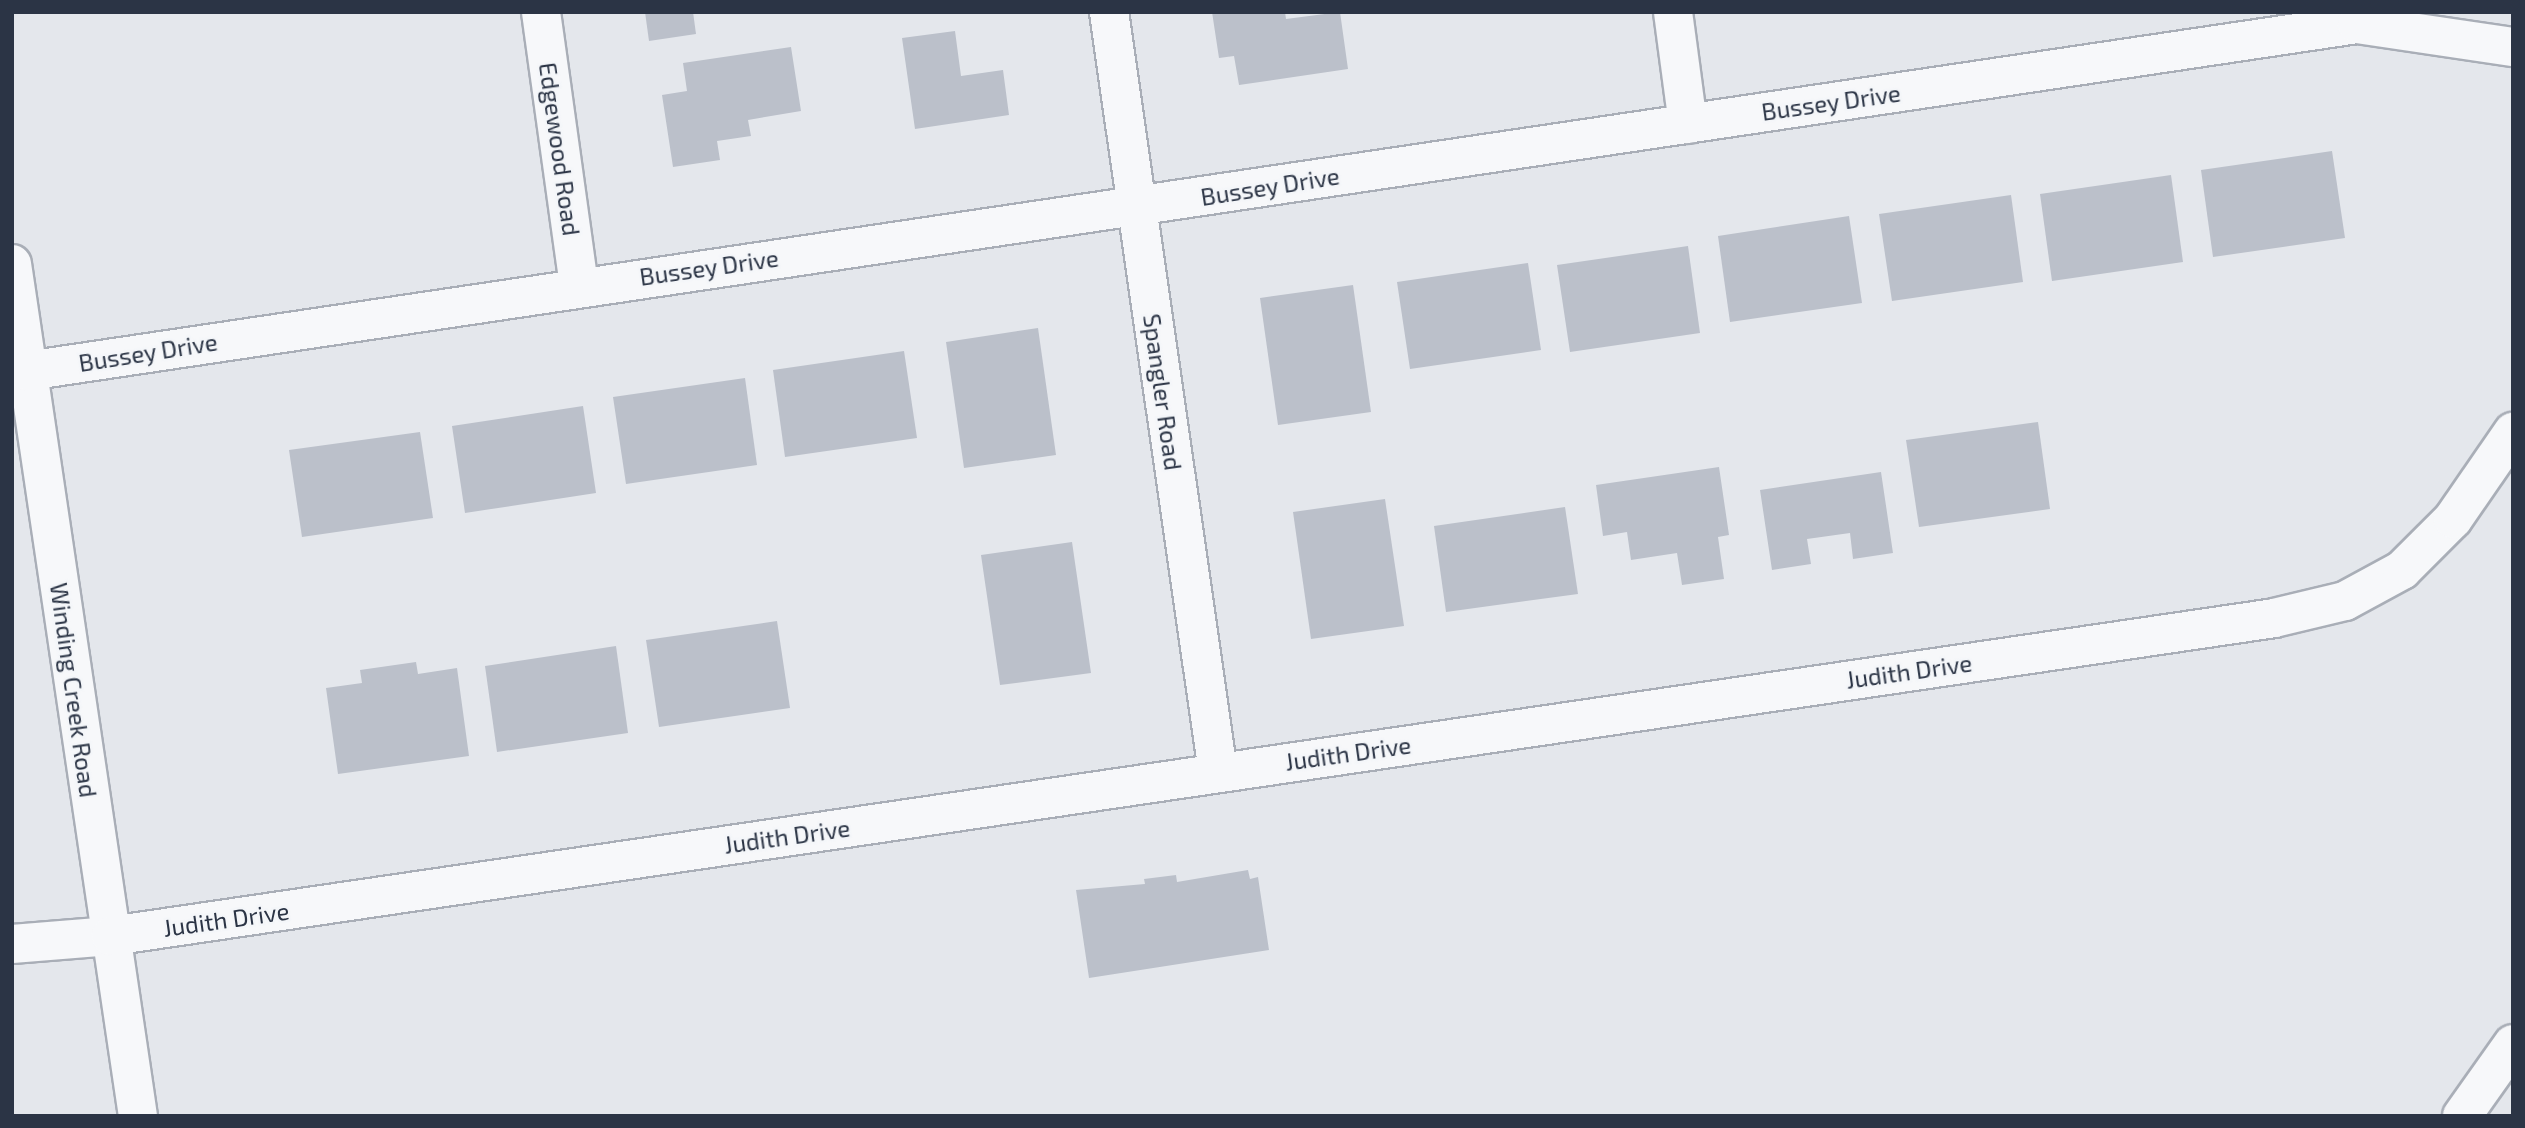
<!DOCTYPE html>
<style>
body{margin:0}
#map{position:relative;width:2525px;height:1128px;overflow:hidden;background:#e4e7ec;font-family:"Exo 2",sans-serif}
div>[style]{position:absolute}
[style*='--x']{left:calc(var(--x)*1px);top:calc(var(--y)*1px);width:calc(var(--w)*1px);rotate:calc(var(--a)*1deg)}
.building>*{inset:0;background:#bbc0ca}
.roads{filter:drop-shadow(2px 0 #a9aeb7) drop-shadow(-2px 0 #a9aeb7) drop-shadow(0 2px #a9aeb7) drop-shadow(0 -2px #a9aeb7)}
.minor>*{height:38px;margin:-19px;padding:0 19px;transform-origin:19px;border-radius:19px;background:#f7f8fa}
.tertiary>*{height:38px;margin:-19px;padding:0 19px;transform-origin:19px;border-radius:19px;background:#f7f8fa}
span{translate:-50% -50%;white-space:nowrap;text-align:center;line-height:1.15;-webkit-text-stroke:5px #f4f6f9;paint-order:stroke}
.street-label{font-size:24px;color:#2b3445}
.frame{position:absolute;inset:0;border:14px solid #2b3445;pointer-events:none}
</style>
<div id="map">
<div class="building">
<i style="clip-path:polygon(645px 12px,693px 12px,696px 34px,649px 41px)"></i>
<i style="clip-path:polygon(1212px 12px,1285px 12px,1286px 19px,1340px 12px,1348px 69px,1239px 85px,1234px 56px,1219px 58px)"></i>
<i style="clip-path:polygon(955px 31px,961px 76px,1003px 70px,1009px 115px,915px 129px,902px 38px)"></i>
<i style="clip-path:polygon(791px 47px,801px 111px,748px 120px,751px 136px,717px 141px,720px 160px,673px 167px,662px 95px,687px 91px,683px 63px)"></i>
<i style="clip-path:polygon(2332px 151px,2345px 238px,2213px 257px,2201px 170px)"></i>
<i style="clip-path:polygon(2171px 175px,2183px 262px,2052px 281px,2040px 194px)"></i>
<i style="clip-path:polygon(2011px 195px,2023px 282px,1892px 301px,1879px 214px)"></i>
<i style="clip-path:polygon(1849px 216px,1862px 303px,1730px 322px,1718px 236px)"></i>
<i style="clip-path:polygon(1688px 246px,1700px 333px,1570px 352px,1557px 265px)"></i>
<i style="clip-path:polygon(1528px 263px,1541px 350px,1410px 369px,1397px 282px)"></i>
<i style="clip-path:polygon(1353px 285px,1371px 412px,1278px 425px,1260px 298px)"></i>
<i style="clip-path:polygon(1038px 328px,1056px 455px,964px 468px,946px 342px)"></i>
<i style="clip-path:polygon(904px 351px,917px 438px,785px 457px,773px 370px)"></i>
<i style="clip-path:polygon(745px 378px,757px 465px,626px 484px,613px 397px)"></i>
<i style="clip-path:polygon(583px 406px,596px 493px,465px 513px,452px 426px)"></i>
<i style="clip-path:polygon(2038px 422px,2050px 509px,1919px 527px,1906px 440px)"></i>
<i style="clip-path:polygon(420px 432px,433px 518px,302px 537px,289px 450px)"></i>
<i style="clip-path:polygon(1719px 467px,1729px 535px,1718px 537px,1724px 579px,1682px 585px,1677px 553px,1631px 560px,1627px 532px,1603px 536px,1596px 485px)"></i>
<i style="clip-path:polygon(1881px 472px,1893px 553px,1853px 559px,1850px 533px,1807px 539px,1811px 564px,1772px 570px,1760px 490px)"></i>
<i style="clip-path:polygon(1385px 499px,1404px 626px,1311px 639px,1293px 512px)"></i>
<i style="clip-path:polygon(1565px 507px,1578px 594px,1446px 612px,1434px 526px)"></i>
<i style="clip-path:polygon(1072px 542px,1091px 673px,1000px 685px,981px 555px)"></i>
<i style="clip-path:polygon(777px 621px,790px 708px,659px 727px,646px 640px)"></i>
<i style="clip-path:polygon(616px 646px,628px 733px,497px 752px,485px 666px)"></i>
<i style="clip-path:polygon(416px 662px,418px 674px,457px 668px,469px 756px,338px 774px,326px 688px,362px 683px,360px 670px)"></i>
<i style="clip-path:polygon(1248px 870px,1250px 879px,1258px 877px,1269px 950px,1089px 978px,1076px 890px,1145px 884px,1144px 879px,1176px 875px,1177px 882px)"></i>
</div>
<div class="roads">
<div class="minor">
<i style="--x:541;--y:12;--w:276;--a:82.1"></i>
<i style="--x:1109;--y:12;--w:768;--a:81.84"></i>
<i style="--x:1673;--y:12;--w:113;--a:82.4"></i>
<i style="--x:12;--y:264;--w:861;--a:81.59"></i>
<i style="--x:27;--y:371;--w:2356;--a:-8.47"></i>
<i style="--x:2357;--y:24;--w:158;--a:8.4"></i>
<i style="--x:12;--y:944;--w:99;--a:-4.6"></i>
<i style="--x:111;--y:936;--w:2186;--a:-8.36"></i>
<i style="--x:2274;--y:618;--w:73;--a:-13.5"></i>
<i style="--x:2345;--y:601;--w:65;--a:-28.5"></i>
<i style="--x:2402;--y:570;--w:72;--a:-45"></i>
<i style="--x:2453;--y:519;--w:106;--a:-55.4"></i>
</div>
<div class="tertiary">
<i style="--x:2462;--y:1116;--w:88;--a:-54.7"></i>
</div>
</div>
<div class="street-label">
<span style="left:1831px;top:102px;rotate:-8deg">Bussey Drive</span>
<span style="left:560px;top:149px;rotate:82deg">Edgewood Road</span>
<span style="left:1270px;top:186px;rotate:-9deg">Bussey Drive</span>
<span style="left:709px;top:267px;rotate:-8deg">Bussey Drive</span>
<span style="left:148px;top:352px;rotate:-9deg">Bussey Drive</span>
<span style="left:1163px;top:392px;rotate:82deg">Spangler Road</span>
<span style="left:1909px;top:671px;rotate:-8deg">Judith Drive</span>
<span style="left:74px;top:690px;rotate:82deg">Winding Creek Road</span>
<span style="left:1348px;top:753px;rotate:-8deg">Judith Drive</span>
<span style="left:787px;top:836px;rotate:-8deg">Judith Drive</span>
<span style="left:226px;top:919px;rotate:-8deg">Judith Drive</span>
</div>
<div class="frame"></div>
</div>
